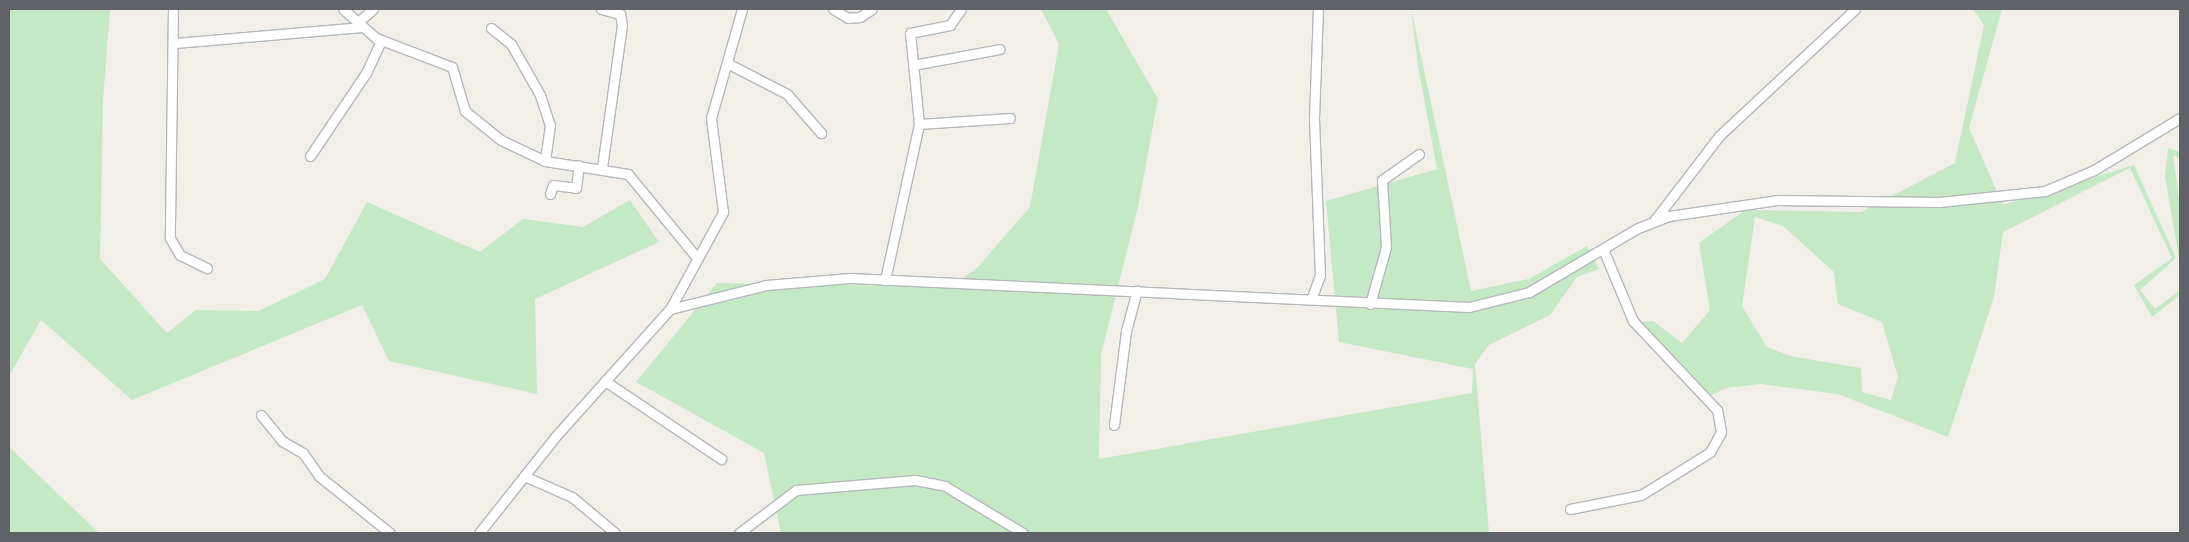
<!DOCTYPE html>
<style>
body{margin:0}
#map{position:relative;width:2189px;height:542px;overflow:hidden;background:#f1efe8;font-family:"Fira Sans Condensed",sans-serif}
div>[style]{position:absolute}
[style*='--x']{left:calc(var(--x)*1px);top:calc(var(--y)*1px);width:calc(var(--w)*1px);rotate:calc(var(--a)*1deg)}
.green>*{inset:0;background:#c5e8c5}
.roads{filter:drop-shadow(1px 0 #b5b8bc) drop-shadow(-1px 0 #b5b8bc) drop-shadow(0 1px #b5b8bc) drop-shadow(0 -1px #b5b8bc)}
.minor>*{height:9px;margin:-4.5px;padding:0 4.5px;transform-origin:4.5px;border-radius:4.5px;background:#fff}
span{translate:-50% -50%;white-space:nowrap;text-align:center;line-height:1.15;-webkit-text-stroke:4.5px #fff;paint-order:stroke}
.frame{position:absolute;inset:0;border:10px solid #5f6368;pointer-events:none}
</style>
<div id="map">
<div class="green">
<i style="clip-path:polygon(9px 9px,110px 9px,103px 100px,100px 259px,167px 333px,196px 310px,259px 311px,325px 279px,367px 202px,480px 252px,523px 219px,583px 227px,630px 200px,659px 242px,535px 299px,537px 394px,389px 361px,362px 305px,132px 400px,41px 320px,9px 376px)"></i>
<i style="clip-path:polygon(1041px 9px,1106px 9px,1158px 99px,1138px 207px,1101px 354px,1099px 459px,1472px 393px,1473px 369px,1339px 342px,1326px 201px,1437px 169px,1418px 66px,1411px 9px,1471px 291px,1529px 279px,1587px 246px,1599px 269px,1577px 277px,1550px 315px,1489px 345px,1475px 364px,1489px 533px,781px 533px,764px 453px,636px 382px,717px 283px,950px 287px,978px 267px,1030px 207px,1059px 44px)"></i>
<i style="clip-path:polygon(evenodd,1973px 9px,2002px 9px,1969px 128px,2003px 205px,2134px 165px,2176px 258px,2140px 290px,2155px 309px,2180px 290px,2180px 295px,2152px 317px,2134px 285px,2172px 258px,2130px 168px,2003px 232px,1994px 297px,1948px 437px,1838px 394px,1761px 384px,1726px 388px,1701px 400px,1632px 323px,1653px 321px,1682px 343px,1710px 310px,1699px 243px,1745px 210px,1861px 212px,1955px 163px,1984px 25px,1973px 9px,1755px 217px,1783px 226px,1834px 272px,1838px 304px,1882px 322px,1898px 377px,1891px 400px,1862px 392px,1861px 368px,1790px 356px,1767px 347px,1742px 306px,1755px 217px)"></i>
<i style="clip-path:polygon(2168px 148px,2180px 152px,2180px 159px,2173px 155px,2180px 206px,2180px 264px,2165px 177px)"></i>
<i style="clip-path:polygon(9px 447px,99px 533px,9px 533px)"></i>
</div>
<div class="roads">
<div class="minor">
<i style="--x:173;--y:9;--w:229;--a:90.8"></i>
<i style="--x:170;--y:238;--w:20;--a:60"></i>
<i style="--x:180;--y:255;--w:30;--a:26"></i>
<i style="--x:343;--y:9;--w:44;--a:41.3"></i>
<i style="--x:376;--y:38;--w:81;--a:20.9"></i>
<i style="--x:452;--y:67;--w:46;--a:73.5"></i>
<i style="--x:465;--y:111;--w:46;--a:38.9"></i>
<i style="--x:501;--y:140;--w:49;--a:25.5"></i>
<i style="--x:545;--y:161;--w:84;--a:8.9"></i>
<i style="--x:628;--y:174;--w:109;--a:50.6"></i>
<i style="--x:601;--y:9;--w:20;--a:15"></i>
<i style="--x:620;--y:14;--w:11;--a:80"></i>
<i style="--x:622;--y:25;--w:143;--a:98"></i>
<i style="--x:833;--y:9;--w:17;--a:31"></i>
<i style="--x:848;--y:18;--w:12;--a:-5"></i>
<i style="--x:860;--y:17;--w:14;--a:-34"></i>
<i style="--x:358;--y:22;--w:20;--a:-41"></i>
<i style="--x:491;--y:28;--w:26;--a:39"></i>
<i style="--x:511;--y:44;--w:59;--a:60.4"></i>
<i style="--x:540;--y:95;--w:32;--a:72"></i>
<i style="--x:550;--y:125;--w:36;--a:98"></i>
<i style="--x:175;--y:43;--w:188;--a:-4.9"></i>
<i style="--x:727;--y:63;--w:68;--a:27.3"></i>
<i style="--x:787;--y:94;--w:52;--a:48.9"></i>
<i style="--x:913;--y:65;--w:88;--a:-10.4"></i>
<i style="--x:919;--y:124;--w:91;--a:-3.8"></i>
<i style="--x:310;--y:156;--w:100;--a:-56"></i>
<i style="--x:366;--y:73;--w:35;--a:-65"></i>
<i style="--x:550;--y:194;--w:9;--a:-72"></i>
<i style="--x:553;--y:185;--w:23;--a:7"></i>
<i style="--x:576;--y:188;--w:23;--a:-83"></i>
<i style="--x:1654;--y:221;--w:107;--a:-52.6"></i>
<i style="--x:1719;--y:136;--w:186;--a:-43"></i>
<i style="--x:885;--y:280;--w:160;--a:-77.7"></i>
<i style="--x:919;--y:124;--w:91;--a:-95.6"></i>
<i style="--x:910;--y:33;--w:41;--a:-11.3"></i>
<i style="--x:950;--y:25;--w:19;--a:-55"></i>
<i style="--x:1312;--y:297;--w:23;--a:-70"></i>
<i style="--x:1320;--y:275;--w:157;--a:-92.2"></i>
<i style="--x:1314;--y:118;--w:109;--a:-87.9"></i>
<i style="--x:1370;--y:304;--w:59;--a:-74.3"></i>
<i style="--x:1386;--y:247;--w:67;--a:-93.4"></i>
<i style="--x:1382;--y:180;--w:45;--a:-35.1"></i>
<i style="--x:670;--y:309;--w:99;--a:-14"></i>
<i style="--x:766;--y:285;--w:84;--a:-4.8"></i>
<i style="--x:850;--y:278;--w:620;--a:2.68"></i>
<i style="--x:1469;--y:307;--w:62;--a:-14"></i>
<i style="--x:1529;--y:292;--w:126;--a:-30.4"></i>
<i style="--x:1638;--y:228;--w:33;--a:-21"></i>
<i style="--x:1669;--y:216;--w:109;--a:-8.4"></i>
<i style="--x:1777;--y:200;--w:162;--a:0.7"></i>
<i style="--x:1939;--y:202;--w:107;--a:-5.9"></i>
<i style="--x:2045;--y:191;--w:53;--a:-23.2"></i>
<i style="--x:2094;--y:170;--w:100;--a:-31.2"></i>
<i style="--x:605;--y:381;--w:140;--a:33.9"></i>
<i style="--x:261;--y:415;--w:33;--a:51"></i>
<i style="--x:282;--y:441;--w:24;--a:30"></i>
<i style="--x:303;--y:453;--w:28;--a:55"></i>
<i style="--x:319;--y:476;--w:91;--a:38.8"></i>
<i style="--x:1114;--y:425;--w:95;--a:-82.7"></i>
<i style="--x:1126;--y:331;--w:42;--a:-75"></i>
<i style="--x:524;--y:476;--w:52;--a:23.6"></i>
<i style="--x:572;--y:497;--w:56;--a:39.9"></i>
<i style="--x:1570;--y:509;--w:72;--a:-11.2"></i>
<i style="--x:1641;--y:495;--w:81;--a:-31.9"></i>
<i style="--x:1710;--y:452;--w:23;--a:-61"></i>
<i style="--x:1721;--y:432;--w:22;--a:-100"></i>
<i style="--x:1717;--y:410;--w:122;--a:-133.3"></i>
<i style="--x:1633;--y:321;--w:78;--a:-112.6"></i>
<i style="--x:479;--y:533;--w:122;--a:-51.6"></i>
<i style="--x:555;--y:437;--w:172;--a:-48.1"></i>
<i style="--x:670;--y:309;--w:111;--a:-61.3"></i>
<i style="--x:723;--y:212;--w:95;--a:-97.3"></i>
<i style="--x:711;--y:118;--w:113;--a:-74.1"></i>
<i style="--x:739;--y:533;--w:71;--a:-37"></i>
<i style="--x:796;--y:490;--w:119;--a:-4.8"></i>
<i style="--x:915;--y:480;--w:31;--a:11"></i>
<i style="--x:945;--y:486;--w:91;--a:31.1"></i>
</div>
</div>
<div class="frame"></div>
</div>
